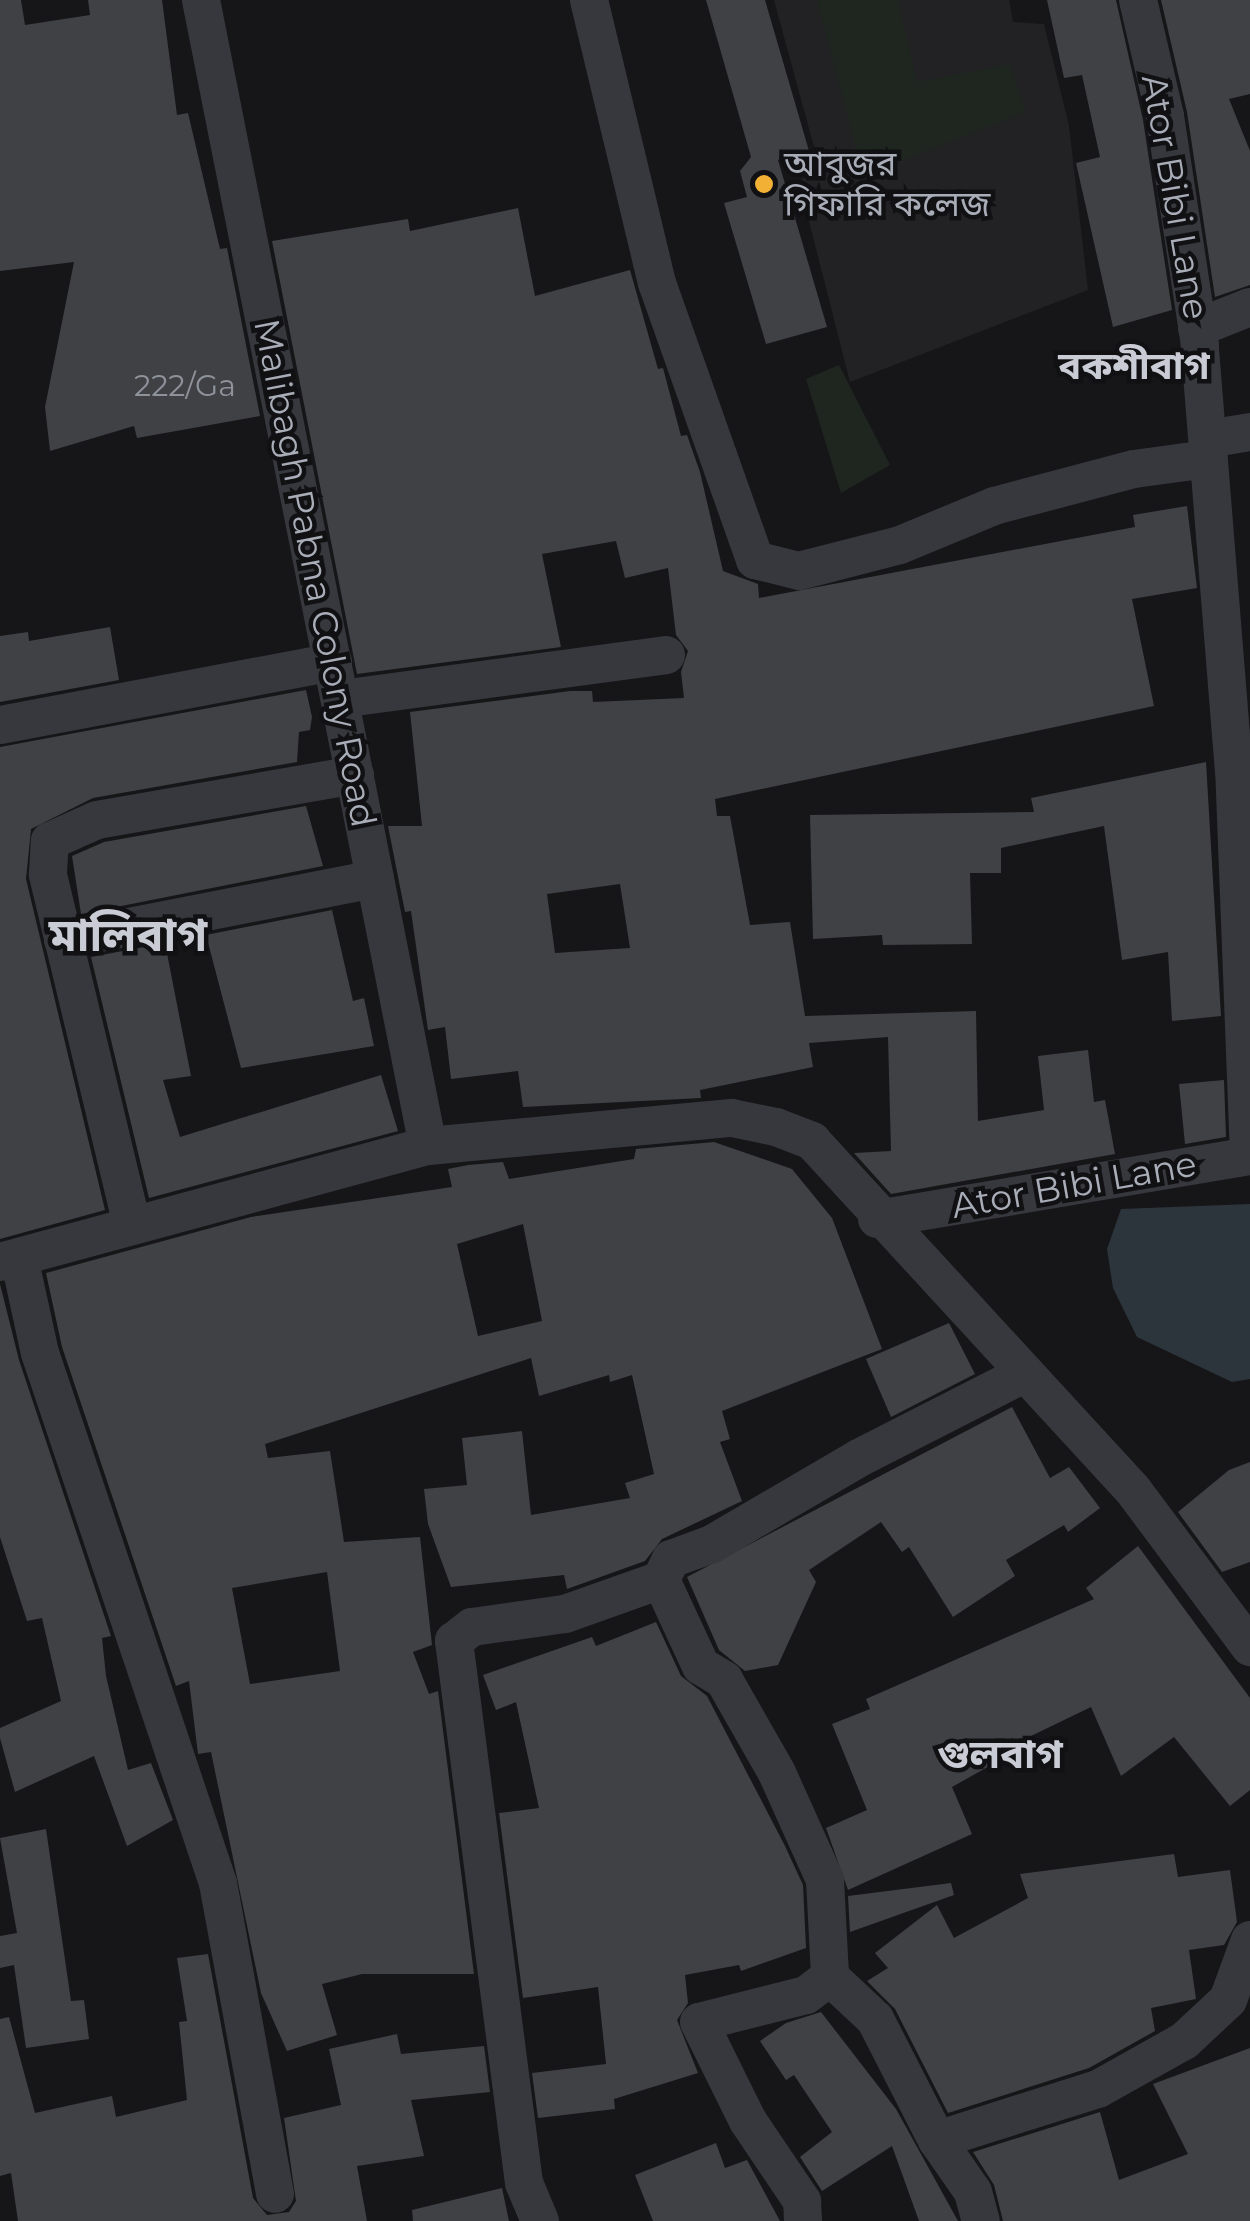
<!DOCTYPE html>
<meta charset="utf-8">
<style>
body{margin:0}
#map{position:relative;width:1250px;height:2221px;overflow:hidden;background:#161618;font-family:Montserrat,"Noto Sans Bengali",sans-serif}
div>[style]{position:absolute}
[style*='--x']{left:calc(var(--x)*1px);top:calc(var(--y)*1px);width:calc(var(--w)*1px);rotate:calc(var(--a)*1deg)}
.built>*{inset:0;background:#222225}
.green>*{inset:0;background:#1e261f}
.water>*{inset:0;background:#2c353c}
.building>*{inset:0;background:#404145}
.street>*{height:38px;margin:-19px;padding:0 19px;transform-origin:19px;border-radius:19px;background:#37383d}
.dots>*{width:28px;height:28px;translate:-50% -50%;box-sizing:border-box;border:5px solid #111113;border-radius:50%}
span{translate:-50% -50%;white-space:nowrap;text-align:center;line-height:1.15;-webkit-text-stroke:9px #111113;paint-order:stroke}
.number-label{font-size:30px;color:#8e929b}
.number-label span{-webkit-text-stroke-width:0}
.poi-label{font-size:35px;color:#a8adb8}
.left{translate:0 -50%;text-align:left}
.street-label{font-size:35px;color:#a8adb8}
.neighbourhood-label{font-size:38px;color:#c9ccd4;font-weight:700}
.quarter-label{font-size:40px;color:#c9ccd4;font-weight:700}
.district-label{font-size:45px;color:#c9ccd4;font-weight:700}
</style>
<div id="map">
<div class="built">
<i style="clip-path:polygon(774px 0,1009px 0,1013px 22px,1044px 24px,1069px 126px,1088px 290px,850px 382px,799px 182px,819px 165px)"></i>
</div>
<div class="green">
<i style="clip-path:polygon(817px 0,898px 0,917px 82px,1010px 64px,1026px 112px,863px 176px)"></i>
<i style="clip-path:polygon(839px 365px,890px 465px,841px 493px,806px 379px)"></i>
</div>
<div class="water">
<i style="clip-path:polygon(1250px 1204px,1250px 1379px,1232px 1382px,1137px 1337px,1113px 1288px,1107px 1249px,1121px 1209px)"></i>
</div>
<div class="building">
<i style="clip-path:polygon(0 0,21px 0,25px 25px,90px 15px,88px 0,162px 0,177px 115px,188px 113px,220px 249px,227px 248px,260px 416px,137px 438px,134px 426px,50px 451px,45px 407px,74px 262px,0 271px)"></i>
<i style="clip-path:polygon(706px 0,765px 0,809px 151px,778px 160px,827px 327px,766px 344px,724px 203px,747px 197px,740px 171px,751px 157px)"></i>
<i style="clip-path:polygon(1047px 0,1116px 0,1143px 120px,1172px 310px,1113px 327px,1076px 163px,1100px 157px,1082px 75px,1064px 78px)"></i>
<i style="clip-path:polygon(1161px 0,1250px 0,1250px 94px,1229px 99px,1250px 151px,1250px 285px,1215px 297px,1187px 112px)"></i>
<i style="clip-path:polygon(evenodd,518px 208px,535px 296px,630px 270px,658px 369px,663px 368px,681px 436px,687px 435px,700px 472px,723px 571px,758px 584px,759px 598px,1135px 527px,1133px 515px,1187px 506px,1197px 588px,1132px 599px,1154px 706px,715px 799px,717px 816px,730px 816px,750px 925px,790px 922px,805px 1016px,976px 1011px,978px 1121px,1044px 1110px,1038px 1056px,1088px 1050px,1094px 1102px,1105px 1100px,1115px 1154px,891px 1194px,854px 1153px,891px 1151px,888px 1037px,809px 1043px,813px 1067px,700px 1090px,701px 1098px,523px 1107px,518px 1071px,451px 1079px,445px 1027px,428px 1030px,411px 911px,405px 912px,388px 826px,422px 826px,410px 712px,570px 691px,592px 691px,593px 702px,684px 698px,681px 672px,688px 651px,676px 635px,668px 568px,625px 578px,616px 541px,542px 554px,561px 647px,357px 674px,272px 241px,408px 219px,410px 231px,518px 208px,620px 884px,630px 948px,555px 953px,547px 894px,620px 884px)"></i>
<i style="clip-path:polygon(110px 627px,119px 680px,0 702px,0 636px,28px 632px,29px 641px)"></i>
<i style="clip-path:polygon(306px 690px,312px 717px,310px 730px,299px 732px,297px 762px,93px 798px,31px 829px,26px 879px,105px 1210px,0 1239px,0 747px)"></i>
<i style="clip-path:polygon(1206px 762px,1221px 1016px,1172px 1021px,1168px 952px,1122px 960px,1104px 826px,1001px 848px,1001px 873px,970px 873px,972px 944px,883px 945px,882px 935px,813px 939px,810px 815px,1034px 812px,1031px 798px)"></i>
<i style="clip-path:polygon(306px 806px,323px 866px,81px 914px,72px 856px,104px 842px)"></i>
<i style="clip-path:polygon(332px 910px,353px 1001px,364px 998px,374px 1046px,241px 1068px,206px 935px)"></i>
<i style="clip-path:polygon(165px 943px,191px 1076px,163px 1080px,180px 1137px,381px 1075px,398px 1131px,149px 1198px,91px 957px)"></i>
<i style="clip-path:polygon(1224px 1080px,1226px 1137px,1185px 1144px,1179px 1084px)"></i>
<i style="clip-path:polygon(evenodd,714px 1142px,792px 1169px,832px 1218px,882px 1349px,722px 1411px,730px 1439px,720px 1442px,742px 1501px,662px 1539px,645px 1561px,567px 1589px,564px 1575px,451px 1587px,428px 1524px,424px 1489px,467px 1485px,462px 1438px,522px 1431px,531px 1515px,630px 1498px,625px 1483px,654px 1474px,632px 1375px,610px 1382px,609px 1375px,539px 1396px,531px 1358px,265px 1444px,268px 1458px,330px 1451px,344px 1542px,420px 1537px,432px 1645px,413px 1652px,429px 1694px,438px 1691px,474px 1974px,362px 1974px,322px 1984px,337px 2035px,287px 2051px,261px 1993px,211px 1752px,198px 1754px,189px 1681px,176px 1686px,62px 1347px,46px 1273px,251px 1217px,452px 1187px,448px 1169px,468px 1165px,503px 1162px,509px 1179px,634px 1159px,636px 1149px,714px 1142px,523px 1224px,542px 1321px,478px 1336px,457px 1244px,523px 1224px,714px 1142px,327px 1572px,340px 1671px,250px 1684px,232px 1588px,327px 1572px)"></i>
<i style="clip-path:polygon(0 1284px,19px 1360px,111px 1636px,102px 1638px,106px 1676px,128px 1770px,151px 1763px,173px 1820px,127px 1846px,94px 1756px,15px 1792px,0 1738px,0 1728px,61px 1701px,42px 1618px,27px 1621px,0 1537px)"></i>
<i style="clip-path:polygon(949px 1323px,975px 1374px,891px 1417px,866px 1359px)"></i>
<i style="clip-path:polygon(1012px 1407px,1050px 1478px,1069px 1467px,1100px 1508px,1068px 1532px,1064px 1525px,1006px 1560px,1015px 1576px,953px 1617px,909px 1547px,902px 1552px,881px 1522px,809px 1570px,816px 1582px,778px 1665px,745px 1671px,719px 1650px,687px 1577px)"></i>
<i style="clip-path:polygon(1250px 1462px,1250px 1562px,1222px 1572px,1178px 1512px,1229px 1470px)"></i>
<i style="clip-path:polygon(1138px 1546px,1250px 1698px,1250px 1790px,1230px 1806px,1174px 1737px,1121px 1776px,1091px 1707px,1006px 1748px,1009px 1755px,952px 1787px,972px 1834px,848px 1890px,826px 1828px,867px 1810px,832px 1724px,870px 1709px,866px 1699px,1094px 1599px,1086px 1588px)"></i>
<i style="clip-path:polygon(656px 1622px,681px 1676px,707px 1696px,785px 1846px,803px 1885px,806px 1948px,741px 1971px,739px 1965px,685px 1975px,688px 2003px,677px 2020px,698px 2073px,614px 2099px,615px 2109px,538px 2118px,532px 2073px,606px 2064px,598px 1987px,523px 1998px,499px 1813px,539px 1808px,516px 1702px,496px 1710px,483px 1675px,592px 1637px,596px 1646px)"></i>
<i style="clip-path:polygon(46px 1829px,71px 2001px,84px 2000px,89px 2039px,26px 2048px,14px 1965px,0 1968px,0 1936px,17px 1933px,0 1838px)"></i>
<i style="clip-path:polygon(1174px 1854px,1178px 1877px,1230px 1870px,1237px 1922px,1224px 1945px,1189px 1950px,1196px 1999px,1151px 2008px,1155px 2031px,1089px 2068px,948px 2113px,895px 2009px,867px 1981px,888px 1968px,875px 1953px,937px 1905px,954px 1938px,1028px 1898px,1020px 1874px)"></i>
<i style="clip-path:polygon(951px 1883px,954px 1895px,850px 1932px,848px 1896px)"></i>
<i style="clip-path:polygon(208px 1954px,253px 2198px,267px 2215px,289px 2212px,296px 2201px,284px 2118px,341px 2105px,329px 2049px,397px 2034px,401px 2054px,484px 2046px,490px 2092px,411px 2100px,424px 2156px,357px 2166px,367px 2221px,18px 2221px,11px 2173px,0 2176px,0 2019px,9px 2017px,35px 2113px,112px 2096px,116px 2117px,187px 2100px,179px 2022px,187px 2021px,177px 1958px)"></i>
<i style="clip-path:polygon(821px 2012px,896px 2109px,958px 2221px,919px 2221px,892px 2146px,822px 2191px,800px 2157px,832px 2132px,794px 2075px,786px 2080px,760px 2041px,786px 2023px)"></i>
<i style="clip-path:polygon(1250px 2048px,1250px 2221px,1003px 2221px,994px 2185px,973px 2152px,1100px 2112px,1119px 2180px,1188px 2154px,1153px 2084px)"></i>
<i style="clip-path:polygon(716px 2143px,725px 2168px,747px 2160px,780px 2221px,653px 2221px,635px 2175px)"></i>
<i style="clip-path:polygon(502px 2188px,509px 2221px,413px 2221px,412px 2210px)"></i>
</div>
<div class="street">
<i style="--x:201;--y:0;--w:1168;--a:78.8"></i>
<i style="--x:589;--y:0;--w:291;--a:76.5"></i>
<i style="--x:657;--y:283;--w:294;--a:70.5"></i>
<i style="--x:755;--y:560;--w:45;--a:14"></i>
<i style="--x:799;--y:571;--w:104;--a:-14.4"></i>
<i style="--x:900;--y:545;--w:102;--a:-22.5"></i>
<i style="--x:994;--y:506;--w:145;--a:-14.8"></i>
<i style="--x:1134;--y:469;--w:75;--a:-7.7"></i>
<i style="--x:1197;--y:328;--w:57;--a:-21.6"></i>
<i style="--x:1208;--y:439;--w:43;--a:-9.5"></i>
<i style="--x:341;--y:699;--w:328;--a:-7.7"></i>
<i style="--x:0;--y:725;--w:339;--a:-10.7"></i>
<i style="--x:63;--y:940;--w:318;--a:-11.1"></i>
<i style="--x:877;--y:1219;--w:377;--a:-9.6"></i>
<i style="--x:1249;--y:1156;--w:384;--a:-92.2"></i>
<i style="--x:1234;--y:772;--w:428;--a:-94.6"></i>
<i style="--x:1200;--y:345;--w:232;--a:-98.7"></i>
<i style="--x:1165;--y:116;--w:119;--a:-103.1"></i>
<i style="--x:132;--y:1225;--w:361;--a:-103.5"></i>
<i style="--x:48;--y:874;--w:33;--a:-87"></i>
<i style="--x:50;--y:841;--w:51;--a:-24.1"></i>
<i style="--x:97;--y:820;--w:262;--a:-9.9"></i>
<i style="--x:19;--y:1257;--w:98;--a:77.7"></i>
<i style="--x:40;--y:1353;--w:559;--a:71.44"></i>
<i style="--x:218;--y:1883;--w:316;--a:79.6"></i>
<i style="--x:0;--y:1262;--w:443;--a:-15.2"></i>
<i style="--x:428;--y:1146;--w:305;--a:-5.3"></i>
<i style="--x:732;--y:1118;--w:45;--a:11.6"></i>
<i style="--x:776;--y:1127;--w:39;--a:21"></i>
<i style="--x:812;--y:1141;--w:474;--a:47.4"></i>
<i style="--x:1133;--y:1490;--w:196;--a:53.3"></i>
<i style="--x:661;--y:1580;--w:23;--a:-65"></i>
<i style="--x:671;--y:1559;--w:44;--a:-20.1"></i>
<i style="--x:712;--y:1544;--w:170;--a:-30.3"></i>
<i style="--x:859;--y:1458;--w:185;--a:-27"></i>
<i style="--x:830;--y:1977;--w:62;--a:43"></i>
<i style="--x:875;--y:2019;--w:136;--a:62.9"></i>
<i style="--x:937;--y:2140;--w:63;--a:55.3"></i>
<i style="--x:973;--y:2192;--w:30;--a:75"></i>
<i style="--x:937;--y:2140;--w:169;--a:-17.6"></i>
<i style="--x:1098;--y:2089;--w:98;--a:-29.2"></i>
<i style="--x:1184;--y:2041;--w:60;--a:-43"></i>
<i style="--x:1228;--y:2000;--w:64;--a:-69.9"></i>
<i style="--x:540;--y:2221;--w:41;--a:-112.8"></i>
<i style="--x:524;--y:2183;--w:547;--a:-97.36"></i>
<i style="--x:454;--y:1641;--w:23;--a:-38"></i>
<i style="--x:472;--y:1627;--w:94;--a:-8"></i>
<i style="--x:565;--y:1614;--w:102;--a:-19.5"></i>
<i style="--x:661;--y:1580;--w:95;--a:65.1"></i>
<i style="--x:701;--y:1666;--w:27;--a:31"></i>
<i style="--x:724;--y:1680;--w:107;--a:60.3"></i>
<i style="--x:777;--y:1773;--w:117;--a:65.8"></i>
<i style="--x:825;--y:1880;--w:97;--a:87"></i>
<i style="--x:830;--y:1977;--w:30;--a:143"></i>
<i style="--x:806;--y:1995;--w:110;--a:165.8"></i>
<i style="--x:699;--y:2022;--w:110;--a:63.7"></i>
<i style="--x:748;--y:2121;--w:97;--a:56"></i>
<i style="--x:802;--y:2201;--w:20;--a:87"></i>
</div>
<div class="dots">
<i style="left:764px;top:184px;background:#f2b134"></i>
</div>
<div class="number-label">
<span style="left:185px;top:386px">222/Ga</span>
</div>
<div class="poi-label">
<span class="left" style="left:784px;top:184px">আবুজর<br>গিফারি কলেজ</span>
</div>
<div class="street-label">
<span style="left:1175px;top:197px;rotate:80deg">Ator Bibi Lane</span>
<span style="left:315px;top:573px;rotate:79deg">Malibagh Pabna Colony Road</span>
<span style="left:1074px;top:1185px;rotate:-10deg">Ator Bibi Lane</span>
</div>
<div class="neighbourhood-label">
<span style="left:1134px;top:366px">বকশীবাগ</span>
</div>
<div class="quarter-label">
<span style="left:1000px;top:1754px">গুলবাগ</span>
</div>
<div class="district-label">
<span style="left:128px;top:935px">মালিবাগ</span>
</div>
</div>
